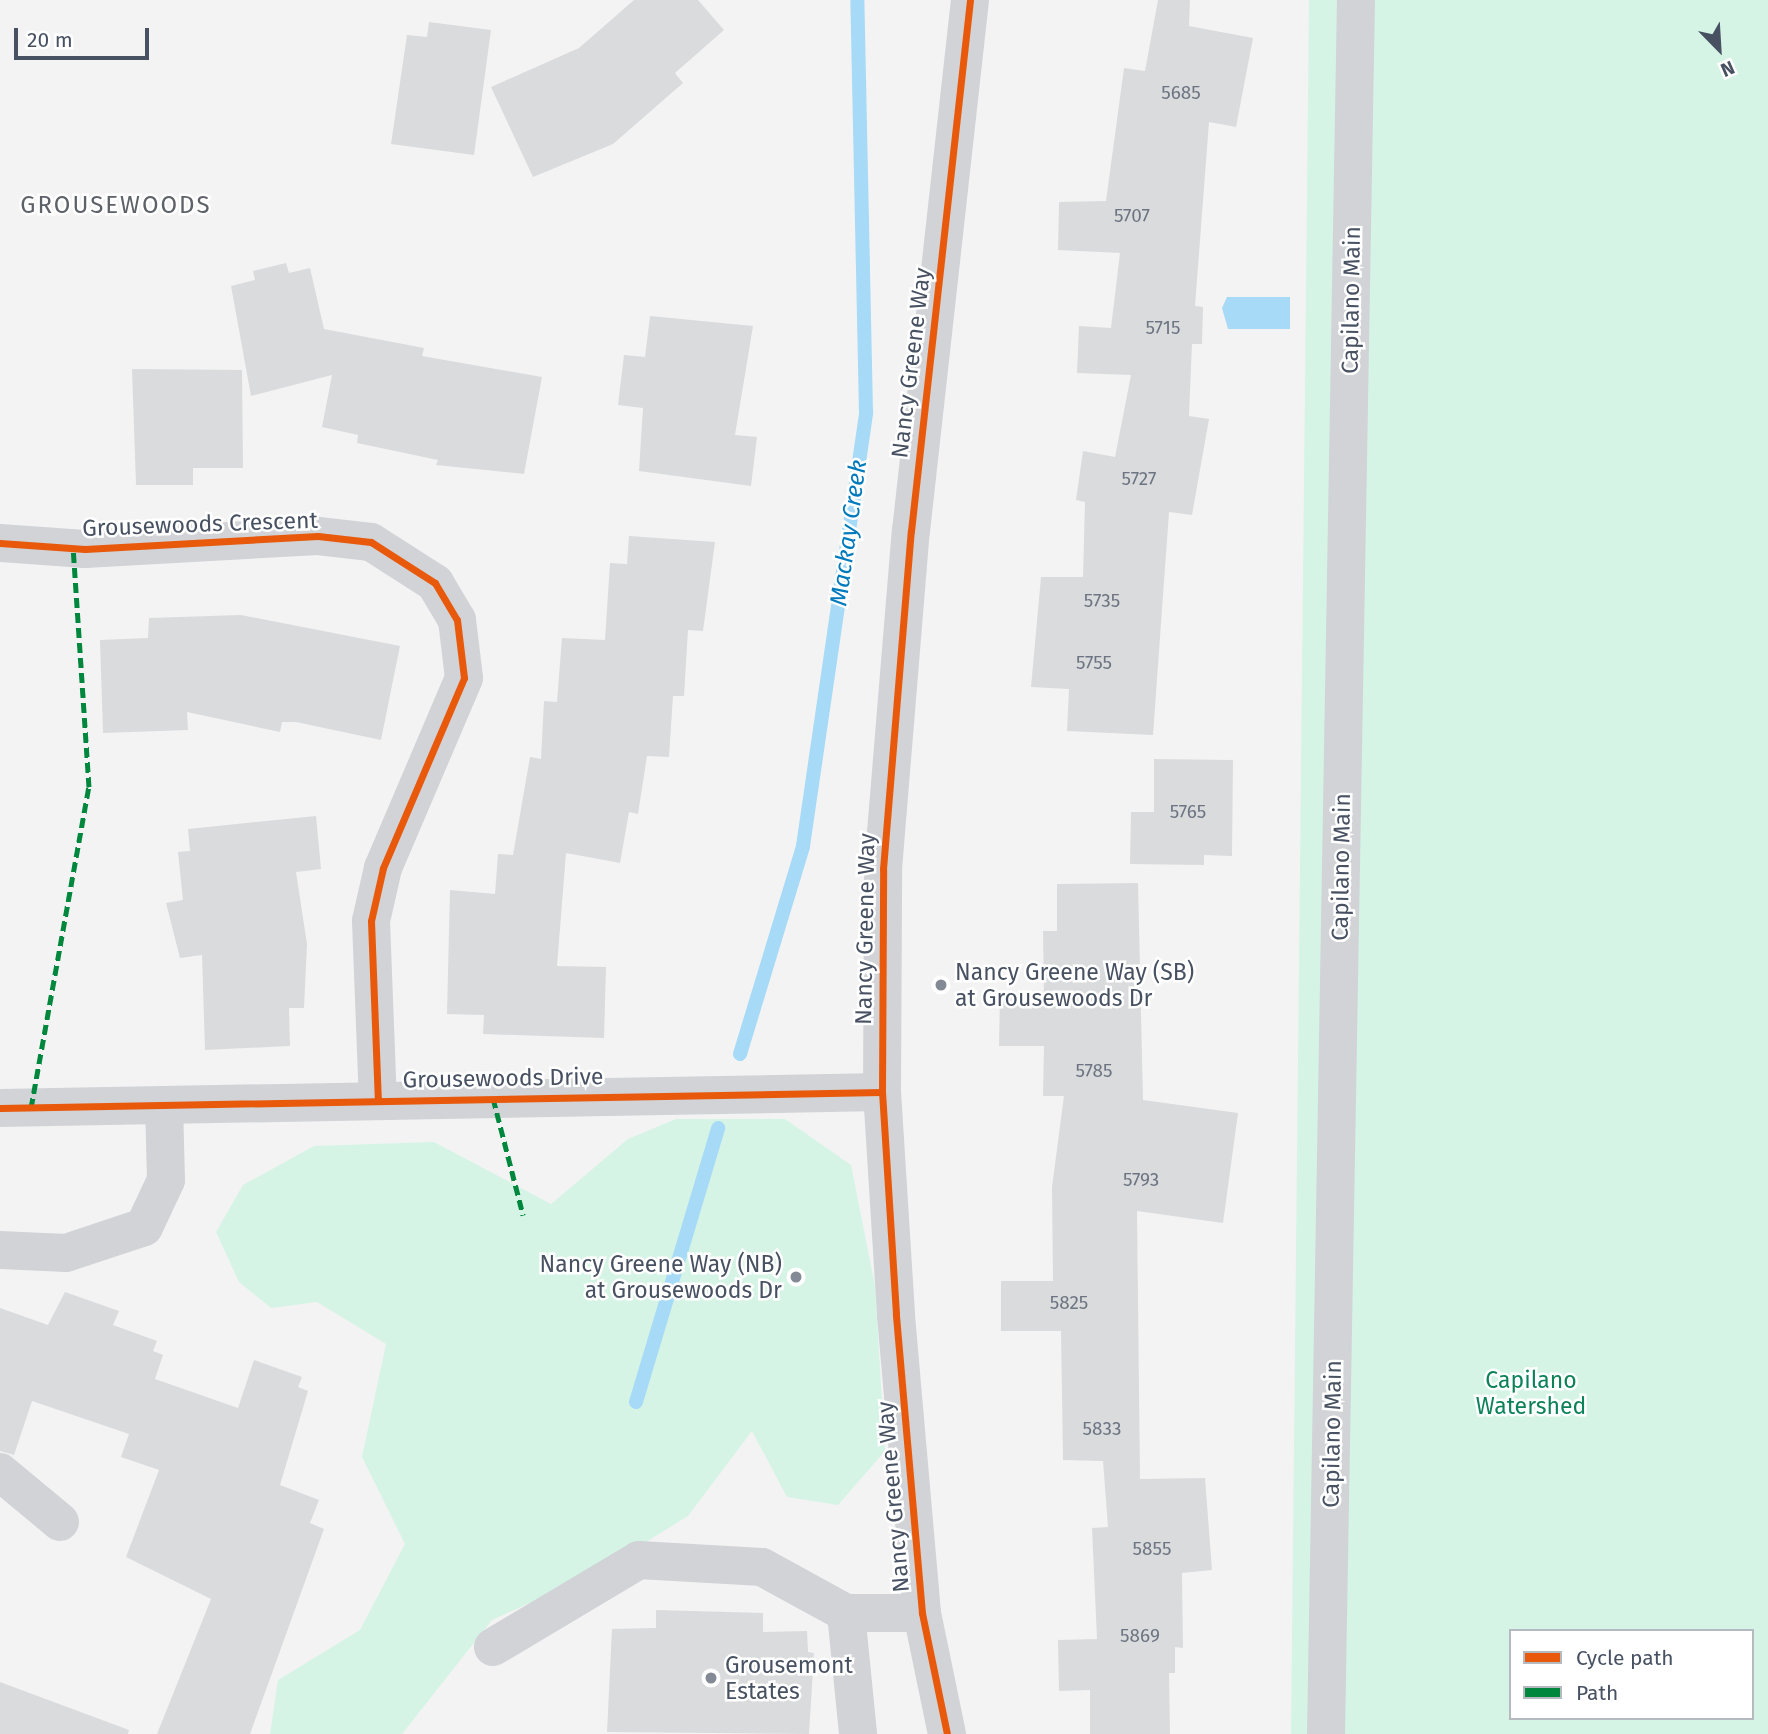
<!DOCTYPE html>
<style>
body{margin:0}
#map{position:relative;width:1768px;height:1734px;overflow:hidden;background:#f3f3f3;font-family:"Fira Sans",sans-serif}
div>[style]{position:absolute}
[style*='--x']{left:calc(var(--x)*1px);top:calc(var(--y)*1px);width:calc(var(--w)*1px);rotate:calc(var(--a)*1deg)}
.green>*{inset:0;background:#d5f4e6}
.water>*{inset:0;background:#a6daf6}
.stream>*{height:14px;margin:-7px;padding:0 7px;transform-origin:7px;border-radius:7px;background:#a6daf6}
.building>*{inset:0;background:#dadbdd}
.minor>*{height:38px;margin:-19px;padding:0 19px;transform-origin:19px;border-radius:19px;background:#d1d3d7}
.quiet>*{height:5px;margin-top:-2.5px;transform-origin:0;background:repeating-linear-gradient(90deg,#00873e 0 10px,transparent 0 15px)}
.cycleway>*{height:7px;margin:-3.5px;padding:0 3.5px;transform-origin:3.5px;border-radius:3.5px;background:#e8590c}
.dots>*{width:19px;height:19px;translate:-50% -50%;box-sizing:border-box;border:4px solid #fff;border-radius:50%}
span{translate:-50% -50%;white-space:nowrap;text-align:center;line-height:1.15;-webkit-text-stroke:5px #fff;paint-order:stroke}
.number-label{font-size:19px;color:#6d7582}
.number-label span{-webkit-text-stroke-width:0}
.street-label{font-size:23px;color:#475162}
.poi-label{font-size:23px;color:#475162}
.left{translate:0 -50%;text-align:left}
.right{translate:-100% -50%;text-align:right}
.park-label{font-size:23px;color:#0c8259}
.neighbourhood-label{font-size:24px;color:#5d6168;letter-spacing:2px}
.water-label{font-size:24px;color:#007abc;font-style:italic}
.legend{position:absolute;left:1509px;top:1629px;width:245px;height:91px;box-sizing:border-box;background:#fff;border:2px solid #b5b9c0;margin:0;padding:9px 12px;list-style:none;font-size:21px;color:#475162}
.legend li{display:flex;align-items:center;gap:14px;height:35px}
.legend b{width:35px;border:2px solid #b5b9c0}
.north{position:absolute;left:1684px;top:14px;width:70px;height:70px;-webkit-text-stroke:5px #fff;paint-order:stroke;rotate:156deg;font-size:19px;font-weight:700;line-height:28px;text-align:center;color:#475162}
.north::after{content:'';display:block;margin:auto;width:24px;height:32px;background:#475162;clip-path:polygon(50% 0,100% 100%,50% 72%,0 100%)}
.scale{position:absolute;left:14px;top:28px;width:135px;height:32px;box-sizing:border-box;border:4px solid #475162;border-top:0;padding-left:9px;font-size:21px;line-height:24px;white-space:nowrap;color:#475162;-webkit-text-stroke:5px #fff;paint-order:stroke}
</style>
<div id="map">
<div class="green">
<i style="clip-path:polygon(evenodd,1309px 0,1768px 0,1768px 1734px,1291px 1734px,1309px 0,1511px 1631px,1752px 1631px,1752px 1718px,1511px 1718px,1511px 1631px)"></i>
<i style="clip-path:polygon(676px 1119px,785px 1119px,851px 1165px,875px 1286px,885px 1451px,838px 1505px,787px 1497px,752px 1431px,688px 1516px,596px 1573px,492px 1620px,402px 1734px,270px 1734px,278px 1680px,360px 1630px,405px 1544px,362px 1457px,386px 1344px,317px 1302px,271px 1308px,239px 1282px,216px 1232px,243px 1185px,314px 1146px,434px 1142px,551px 1204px,628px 1139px)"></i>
</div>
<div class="water">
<i style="clip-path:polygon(1227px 297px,1290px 297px,1290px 329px,1228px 329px,1222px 308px)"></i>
</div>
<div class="stream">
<i style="--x:740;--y:1054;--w:217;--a:-73.1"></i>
<i style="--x:803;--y:846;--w:438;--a:-81.7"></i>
<i style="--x:866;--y:413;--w:413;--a:-91.2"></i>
<i style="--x:636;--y:1402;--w:286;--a:-73.3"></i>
</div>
<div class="building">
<i style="clip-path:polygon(634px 0,698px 0,724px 30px,675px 73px,683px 83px,613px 144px,533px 177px,491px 87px,579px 48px)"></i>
<i style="clip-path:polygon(1158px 0,1190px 0,1189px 26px,1253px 38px,1236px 127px,1209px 122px,1195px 306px,1203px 307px,1202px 344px,1192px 344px,1189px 416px,1209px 419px,1192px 515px,1169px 512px,1153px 735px,1067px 731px,1069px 689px,1031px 687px,1041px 577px,1083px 577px,1085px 502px,1076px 500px,1083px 451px,1115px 457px,1131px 375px,1077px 373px,1079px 326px,1111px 328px,1120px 253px,1058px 250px,1059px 202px,1106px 201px,1124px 68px,1145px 71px)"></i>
<i style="clip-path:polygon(429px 22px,491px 30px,474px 155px,391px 144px,407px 35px,427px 37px)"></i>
<i style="clip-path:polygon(286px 263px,289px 273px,310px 268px,324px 329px,424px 348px,422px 356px,542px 377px,524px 474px,436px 465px,438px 460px,357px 443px,358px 435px,322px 427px,332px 375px,251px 396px,231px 286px,255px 280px,253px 271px)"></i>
<i style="clip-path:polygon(650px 316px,753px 326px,735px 435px,757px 437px,751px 486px,639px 471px,643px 408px,618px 405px,624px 355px,645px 357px)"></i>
<i style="clip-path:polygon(132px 369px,242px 370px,243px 468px,193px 468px,193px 485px,136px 485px)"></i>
<i style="clip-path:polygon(629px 536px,715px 542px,703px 631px,688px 630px,684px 696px,673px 696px,669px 757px,647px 756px,638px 814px,629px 812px,620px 863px,566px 853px,557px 966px,606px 967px,604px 1038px,483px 1034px,484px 1015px,447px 1014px,450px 890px,495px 894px,498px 854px,513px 855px,530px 757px,541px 759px,544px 701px,557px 702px,562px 638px,605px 640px,610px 563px,627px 564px)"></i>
<i style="clip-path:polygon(241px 615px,400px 646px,381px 740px,296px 722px,282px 722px,280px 732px,187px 712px,188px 730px,103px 733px,100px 640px,148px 638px,149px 618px)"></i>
<i style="clip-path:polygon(1154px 759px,1233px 760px,1232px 856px,1204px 855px,1204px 865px,1130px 864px,1131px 812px,1154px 812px)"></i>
<i style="clip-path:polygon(316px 816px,321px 869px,296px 872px,307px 944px,304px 1008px,289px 1008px,290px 1046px,205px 1050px,202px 955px,180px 958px,166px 903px,183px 900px,178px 852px,190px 851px,188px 829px)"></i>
<i style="clip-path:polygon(1138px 883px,1143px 1100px,1238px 1113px,1223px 1223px,1137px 1211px,1140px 1479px,1205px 1478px,1212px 1570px,1182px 1573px,1183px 1648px,1175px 1647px,1175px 1673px,1169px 1673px,1170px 1734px,1090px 1734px,1090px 1690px,1059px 1691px,1058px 1640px,1097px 1639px,1092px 1528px,1108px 1527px,1103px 1461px,1063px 1460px,1061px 1331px,1001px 1331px,1001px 1281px,1053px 1281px,1052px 1187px,1064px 1096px,1043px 1096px,1044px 1046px,999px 1046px,1000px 996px,1044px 996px,1043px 931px,1057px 931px,1057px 884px)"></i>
<i style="clip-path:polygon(65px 1292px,119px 1311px,113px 1325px,157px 1341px,153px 1351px,163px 1355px,155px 1379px,238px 1408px,254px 1360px,302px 1377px,298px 1387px,308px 1391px,280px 1485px,319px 1500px,310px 1523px,324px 1529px,250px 1734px,157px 1734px,211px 1599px,126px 1557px,159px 1470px,121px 1457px,129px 1434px,32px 1401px,14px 1455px,0 1451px,0 1308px,48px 1325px)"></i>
<i style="clip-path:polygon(656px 1610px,763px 1613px,763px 1632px,807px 1631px,808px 1652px,814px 1653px,809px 1734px,607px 1732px,612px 1629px,656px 1628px)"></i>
<i style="clip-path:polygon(0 1682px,129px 1730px,128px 1734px,0 1734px)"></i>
</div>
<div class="minor">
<i style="--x:0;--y:543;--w:85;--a:4"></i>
<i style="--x:85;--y:549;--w:233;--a:-3.2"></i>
<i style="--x:318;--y:536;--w:53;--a:6.5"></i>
<i style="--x:371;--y:542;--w:76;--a:32.6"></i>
<i style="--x:435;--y:583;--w:43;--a:59.3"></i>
<i style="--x:457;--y:620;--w:58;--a:83.1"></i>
<i style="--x:464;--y:678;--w:207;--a:113.1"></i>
<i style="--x:383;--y:868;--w:54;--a:102.8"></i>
<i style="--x:371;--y:921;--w:179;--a:87.8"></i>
<i style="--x:0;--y:1108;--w:882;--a:-1.04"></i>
<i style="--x:0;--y:1250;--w:66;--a:2.6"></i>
<i style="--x:66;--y:1253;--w:82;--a:-18.4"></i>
<i style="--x:144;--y:1227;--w:52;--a:-64.9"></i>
<i style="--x:166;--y:1180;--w:75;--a:-91.5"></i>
<i style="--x:0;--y:1472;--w:78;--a:39.8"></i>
<i style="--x:846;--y:1613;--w:76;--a:0"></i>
<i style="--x:493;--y:1647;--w:170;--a:-30.8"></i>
<i style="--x:639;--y:1560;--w:123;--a:3.3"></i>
<i style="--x:762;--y:1567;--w:96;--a:28.7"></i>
<i style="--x:846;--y:1613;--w:122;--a:84.3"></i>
<i style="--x:947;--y:1734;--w:124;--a:-101.7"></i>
<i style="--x:922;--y:1613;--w:300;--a:-95"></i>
<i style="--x:896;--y:1314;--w:222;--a:-93.6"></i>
<i style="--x:882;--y:1092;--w:223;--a:-89.7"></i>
<i style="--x:883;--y:869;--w:339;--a:-85.3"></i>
<i style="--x:911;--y:531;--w:534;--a:-83.66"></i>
<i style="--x:1326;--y:1734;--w:1734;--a:-89.01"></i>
</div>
<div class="quiet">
<i style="--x:493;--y:1098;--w:121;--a:75.6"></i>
<i style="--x:31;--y:1108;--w:326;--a:-79.8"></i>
<i style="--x:89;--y:787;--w:240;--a:-93.8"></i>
</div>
<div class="cycleway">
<i style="--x:0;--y:543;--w:85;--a:4"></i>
<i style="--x:85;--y:549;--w:233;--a:-3.2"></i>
<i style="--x:318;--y:536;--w:53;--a:6.5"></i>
<i style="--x:371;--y:542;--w:76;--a:32.6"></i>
<i style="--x:435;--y:583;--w:43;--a:59.3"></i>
<i style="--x:457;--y:620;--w:58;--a:83.1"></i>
<i style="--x:464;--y:678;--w:207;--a:113.1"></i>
<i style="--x:383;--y:868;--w:54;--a:102.8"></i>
<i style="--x:371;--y:921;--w:179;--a:87.8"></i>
<i style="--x:0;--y:1108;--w:882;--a:-1.04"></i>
<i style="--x:947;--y:1734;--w:124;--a:-101.7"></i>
<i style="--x:922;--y:1613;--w:300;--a:-95"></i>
<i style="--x:896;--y:1314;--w:222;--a:-93.6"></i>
<i style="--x:882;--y:1092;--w:223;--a:-89.7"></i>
<i style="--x:883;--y:869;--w:339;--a:-85.3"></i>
<i style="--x:911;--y:531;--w:534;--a:-83.66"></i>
</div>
<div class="dots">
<i style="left:941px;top:985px;background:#838a95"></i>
<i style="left:796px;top:1277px;background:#838a95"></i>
<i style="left:711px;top:1678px;background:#838a95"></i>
</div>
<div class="number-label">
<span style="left:1181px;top:93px">5685</span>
<span style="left:1132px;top:216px">5707</span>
<span style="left:1163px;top:328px">5715</span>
<span style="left:1139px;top:479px">5727</span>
<span style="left:1102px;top:601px">5735</span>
<span style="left:1094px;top:663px">5755</span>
<span style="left:1188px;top:812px">5765</span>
<span style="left:1094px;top:1071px">5785</span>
<span style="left:1141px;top:1180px">5793</span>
<span style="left:1069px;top:1303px">5825</span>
<span style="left:1102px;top:1429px">5833</span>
<span style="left:1152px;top:1549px">5855</span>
<span style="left:1140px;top:1636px">5869</span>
</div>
<div class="street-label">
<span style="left:1351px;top:300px;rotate:-89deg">Capilano Main</span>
<span style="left:911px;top:363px;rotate:-83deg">Nancy Greene Way</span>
<span style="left:200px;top:524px;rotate:-2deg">Grousewoods Crescent</span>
<span style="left:1341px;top:867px;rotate:-89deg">Capilano Main</span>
<span style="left:865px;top:929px;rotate:-89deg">Nancy Greene Way</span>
<span style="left:503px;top:1078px;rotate:-1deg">Grousewoods Drive</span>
<span style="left:1332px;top:1434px;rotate:-89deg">Capilano Main</span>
<span style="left:893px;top:1497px;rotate:-95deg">Nancy Greene Way</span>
</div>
<div class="poi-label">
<span class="left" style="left:955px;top:985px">Nancy Greene Way (SB)<br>at Grousewoods Dr</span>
<span class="right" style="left:782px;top:1277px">Nancy Greene Way (NB)<br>at Grousewoods Dr</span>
<span class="left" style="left:725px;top:1678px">Grousemont<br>Estates</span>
</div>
<div class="park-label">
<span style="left:1531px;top:1393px">Capilano<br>Watershed</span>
</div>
<div class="neighbourhood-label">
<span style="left:116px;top:206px">GROUSEWOODS</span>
</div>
<div class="water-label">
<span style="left:849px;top:533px;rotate:-82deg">Mackay Creek</span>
</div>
<ul class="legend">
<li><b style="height:9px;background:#e8590c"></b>Cycle path</li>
<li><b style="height:9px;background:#00873e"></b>Path</li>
</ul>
<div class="north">N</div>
<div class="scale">20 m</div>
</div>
